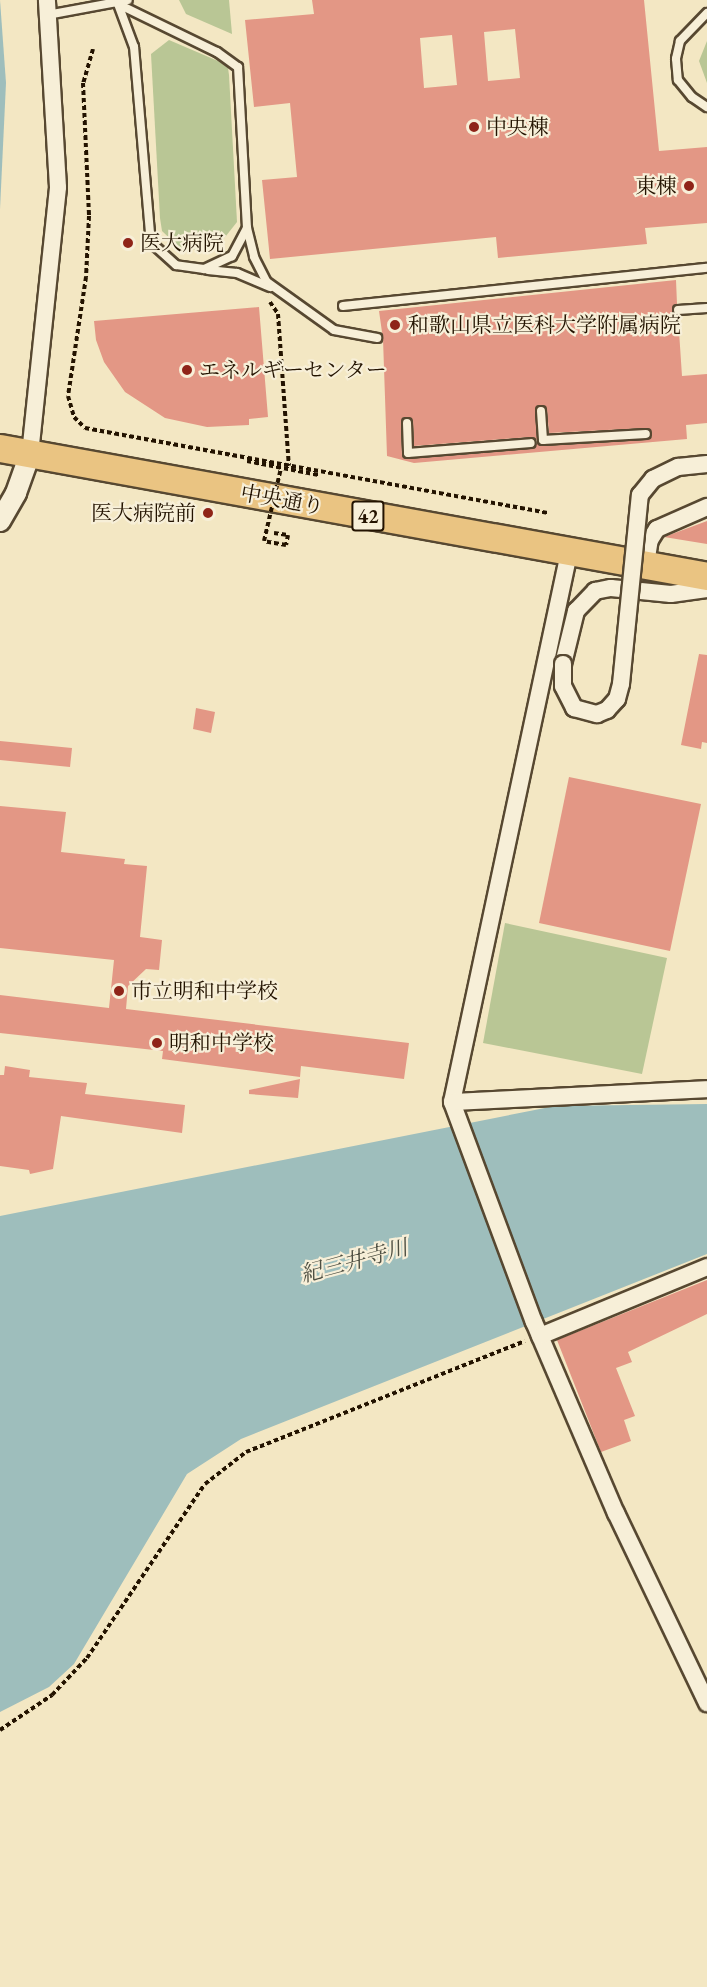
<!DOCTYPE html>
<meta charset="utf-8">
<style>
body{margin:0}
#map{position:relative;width:707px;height:1987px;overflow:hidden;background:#f3e7c3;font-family:"EB Garamond","Noto Serif JP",serif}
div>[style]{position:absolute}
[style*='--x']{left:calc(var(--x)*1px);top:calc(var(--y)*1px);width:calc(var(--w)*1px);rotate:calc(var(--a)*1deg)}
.green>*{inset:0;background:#b9c695}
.water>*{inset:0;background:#9ebebc}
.building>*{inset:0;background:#e39785}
.path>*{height:4px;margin-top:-2px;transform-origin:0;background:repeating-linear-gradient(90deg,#231300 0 4.5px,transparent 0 7.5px)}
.roads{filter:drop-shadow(2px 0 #574831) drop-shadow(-2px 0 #574831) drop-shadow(0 2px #574831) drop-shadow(0 -2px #574831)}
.service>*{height:8px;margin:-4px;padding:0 4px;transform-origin:4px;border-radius:4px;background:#f7efd8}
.minor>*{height:16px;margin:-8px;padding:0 8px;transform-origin:8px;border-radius:8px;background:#f7efd8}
.tertiary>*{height:20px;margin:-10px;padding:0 10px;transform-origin:10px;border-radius:10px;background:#f7efd8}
.trunk>*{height:27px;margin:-13.5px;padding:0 13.5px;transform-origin:13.5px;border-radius:13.5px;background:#eac482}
.path-bridge>*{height:4px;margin-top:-2px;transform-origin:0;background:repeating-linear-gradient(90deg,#231300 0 4.5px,transparent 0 7.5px)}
.bridges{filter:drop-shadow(2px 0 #574831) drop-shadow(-2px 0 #574831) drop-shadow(0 2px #574831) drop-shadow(0 -2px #574831)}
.minor-bridge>*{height:16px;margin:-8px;padding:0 8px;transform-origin:8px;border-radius:8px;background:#f7efd8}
.dots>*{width:16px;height:16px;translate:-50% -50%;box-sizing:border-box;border:3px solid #f7efd8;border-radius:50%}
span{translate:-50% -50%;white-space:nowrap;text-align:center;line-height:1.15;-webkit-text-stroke:4.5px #f7efd8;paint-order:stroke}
.shield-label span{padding:2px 4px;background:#f7efd8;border:2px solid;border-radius:4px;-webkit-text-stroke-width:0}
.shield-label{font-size:20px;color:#231300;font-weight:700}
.poi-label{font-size:21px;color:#231300}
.left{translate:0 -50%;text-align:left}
.right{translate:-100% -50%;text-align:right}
.street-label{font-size:21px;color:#231300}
.water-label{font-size:22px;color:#4e4f42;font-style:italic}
</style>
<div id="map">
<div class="green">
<i style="clip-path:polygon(179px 0,229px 0,232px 34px,186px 14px)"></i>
<i style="clip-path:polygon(169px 40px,218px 61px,228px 68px,229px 75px,237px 222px,218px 246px,205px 251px,180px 248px,162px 231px,160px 218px,151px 54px)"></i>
<i style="clip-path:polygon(707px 41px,707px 83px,699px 61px)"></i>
<i style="clip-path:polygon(505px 923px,667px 958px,642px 1074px,483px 1043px)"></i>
</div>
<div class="water">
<i style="clip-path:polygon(0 0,6px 83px,0 209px)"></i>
<i style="clip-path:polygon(707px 1104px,707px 1254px,241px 1439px,187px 1474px,74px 1664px,49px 1687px,0 1712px,0 1216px,555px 1106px)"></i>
</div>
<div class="building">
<i style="clip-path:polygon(evenodd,312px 0,644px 0,659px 151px,707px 147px,707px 223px,645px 228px,647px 244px,498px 258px,496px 237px,270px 259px,262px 180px,297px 177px,290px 103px,254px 107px,245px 20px,314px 14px,312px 0,515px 29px,520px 78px,488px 81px,484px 32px,515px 29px,312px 0,452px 35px,457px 85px,424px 88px,420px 38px,452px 35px)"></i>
<i style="clip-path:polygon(evenodd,676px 280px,677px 304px,672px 310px,678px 316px,682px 376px,707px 374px,707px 423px,686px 425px,687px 439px,414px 463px,387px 456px,383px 339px,379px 311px,676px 280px,540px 405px,547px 410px,549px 433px,646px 428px,652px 436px,646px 440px,543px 446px,537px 443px,532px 449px,409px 459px,402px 456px,401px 423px,404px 417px,413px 420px,414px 446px,530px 437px,537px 440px,535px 411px,540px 405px)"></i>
<i style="clip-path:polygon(259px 307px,268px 417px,249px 419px,249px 425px,207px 427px,165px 418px,125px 392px,104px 362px,96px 340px,94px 321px)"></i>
<i style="clip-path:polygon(707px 521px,707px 544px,664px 537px)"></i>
<i style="clip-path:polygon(699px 654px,707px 655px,707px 743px,702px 742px,701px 749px,681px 745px)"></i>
<i style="clip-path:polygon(196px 708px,215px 712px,211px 733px,193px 729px)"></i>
<i style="clip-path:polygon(0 741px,72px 748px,70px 767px,0 760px)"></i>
<i style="clip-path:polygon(569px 777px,701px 804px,670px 951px,539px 923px)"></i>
<i style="clip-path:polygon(0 806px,66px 812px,61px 852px,125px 859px,124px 864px,147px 866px,140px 937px,162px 940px,159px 970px,146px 969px,128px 986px,126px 1009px,409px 1043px,404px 1079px,301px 1066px,300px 1077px,162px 1059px,163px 1051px,0 1033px,0 995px,109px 1008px,114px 960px,0 948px)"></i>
<i style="clip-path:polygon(5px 1066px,30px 1070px,29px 1077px,87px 1083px,85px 1094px,185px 1105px,182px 1133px,61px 1116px,53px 1169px,30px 1174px,29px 1170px,0 1166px,0 1075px,4px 1075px)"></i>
<i style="clip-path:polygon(300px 1079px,298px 1098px,249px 1094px,249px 1090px)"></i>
<i style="clip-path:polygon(707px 1280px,707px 1314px,628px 1352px,632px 1362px,616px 1368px,635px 1416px,624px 1420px,631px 1441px,601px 1452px,557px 1340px)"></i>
</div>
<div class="path">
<i style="--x:93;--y:49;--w:35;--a:106"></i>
<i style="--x:83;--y:83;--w:133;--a:87.4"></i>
<i style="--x:89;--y:216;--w:61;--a:92.8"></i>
<i style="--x:86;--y:277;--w:120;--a:98.6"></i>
<i style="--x:68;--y:396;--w:22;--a:74"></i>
<i style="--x:74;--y:417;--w:16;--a:45"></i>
<i style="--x:85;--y:428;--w:470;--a:10.4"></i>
<i style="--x:270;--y:302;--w:14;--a:56"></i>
<i style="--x:278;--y:314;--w:152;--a:85.9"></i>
<i style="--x:247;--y:461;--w:73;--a:11"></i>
<i style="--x:0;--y:1730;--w:63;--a:-33.9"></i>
<i style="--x:52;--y:1695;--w:51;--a:-46.6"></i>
<i style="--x:87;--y:1658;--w:210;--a:-55.9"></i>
<i style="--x:205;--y:1484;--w:52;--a:-38"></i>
<i style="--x:246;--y:1452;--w:300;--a:-21.7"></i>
</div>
<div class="roads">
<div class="service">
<i style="--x:707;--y:13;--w:39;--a:134"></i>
<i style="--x:680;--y:41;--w:18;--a:103"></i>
<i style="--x:676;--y:59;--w:21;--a:85"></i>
<i style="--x:678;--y:80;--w:22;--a:51"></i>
<i style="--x:692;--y:97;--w:18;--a:34"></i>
<i style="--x:47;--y:15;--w:82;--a:-10.5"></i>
<i style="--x:247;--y:228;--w:32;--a:118"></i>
<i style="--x:232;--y:256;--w:31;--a:155"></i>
<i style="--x:204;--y:269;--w:28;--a:-172"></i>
<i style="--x:176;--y:265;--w:28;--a:-138"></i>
<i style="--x:155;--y:246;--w:14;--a:-111"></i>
<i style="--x:150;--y:233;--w:187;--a:-94.9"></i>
<i style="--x:134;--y:47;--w:46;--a:-110.4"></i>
<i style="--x:118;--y:4;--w:110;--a:25.9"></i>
<i style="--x:217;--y:52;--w:26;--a:36"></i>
<i style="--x:238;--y:67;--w:161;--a:86.8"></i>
<i style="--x:247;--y:228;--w:30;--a:76"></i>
<i style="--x:254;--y:257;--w:28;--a:63"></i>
<i style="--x:267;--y:282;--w:82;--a:35.6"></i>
<i style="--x:334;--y:330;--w:44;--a:10.5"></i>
<i style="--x:208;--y:270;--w:29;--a:6"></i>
<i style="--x:237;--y:273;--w:36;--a:23"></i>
<i style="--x:343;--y:306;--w:366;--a:-6"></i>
<i style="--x:678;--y:310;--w:29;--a:-4"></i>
<i style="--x:541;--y:411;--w:29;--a:86"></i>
<i style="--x:543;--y:440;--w:103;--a:-3.3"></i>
<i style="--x:407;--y:423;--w:30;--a:88"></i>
<i style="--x:408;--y:453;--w:123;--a:-4.6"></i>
</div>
<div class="minor">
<i style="--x:30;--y:454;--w:268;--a:-84"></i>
<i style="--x:58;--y:187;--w:187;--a:-93.4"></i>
<i style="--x:569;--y:553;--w:561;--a:102.03"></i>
<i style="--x:452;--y:1102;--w:235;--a:69.6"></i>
<i style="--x:534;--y:1322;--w:208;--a:66.8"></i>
<i style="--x:616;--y:1513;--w:211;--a:64.4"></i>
<i style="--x:646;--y:564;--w:24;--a:-81"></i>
<i style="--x:650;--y:540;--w:13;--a:-58"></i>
<i style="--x:657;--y:529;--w:55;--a:-23.7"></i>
<i style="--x:563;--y:664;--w:55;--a:-76.2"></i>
<i style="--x:576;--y:611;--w:28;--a:-46"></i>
<i style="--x:595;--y:591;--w:16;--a:-11"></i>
<i style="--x:611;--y:588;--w:60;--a:5.7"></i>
<i style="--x:671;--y:594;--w:36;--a:-8"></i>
<i style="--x:452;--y:1102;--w:255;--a:-2.9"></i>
<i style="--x:540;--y:1336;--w:181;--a:-22.4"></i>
</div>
<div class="tertiary">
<i style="--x:0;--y:521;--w:32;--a:-60"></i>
<i style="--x:16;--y:493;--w:41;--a:-70.3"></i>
</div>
<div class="trunk">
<i style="--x:0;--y:448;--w:718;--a:10.26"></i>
</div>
</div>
<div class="path-bridge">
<i style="--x:274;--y:533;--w:14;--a:8"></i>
<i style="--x:288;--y:535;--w:10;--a:101"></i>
<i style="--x:286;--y:545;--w:22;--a:-170"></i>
<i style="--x:264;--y:541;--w:75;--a:-76.9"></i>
</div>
<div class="bridges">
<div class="minor-bridge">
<i style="--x:563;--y:664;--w:22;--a:90"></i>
<i style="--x:563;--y:686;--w:25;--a:63"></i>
<i style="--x:574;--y:708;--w:24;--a:15"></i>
<i style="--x:597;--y:714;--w:11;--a:-22"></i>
<i style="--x:607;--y:710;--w:15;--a:-48"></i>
<i style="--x:617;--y:699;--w:16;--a:-75"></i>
<i style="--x:621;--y:684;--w:190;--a:-84.3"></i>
<i style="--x:640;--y:495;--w:21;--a:-51"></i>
<i style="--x:653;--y:479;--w:28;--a:-26"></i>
<i style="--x:678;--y:467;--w:29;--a:-6"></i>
</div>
</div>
<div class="dots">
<i style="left:474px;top:127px;background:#8f2418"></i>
<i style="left:689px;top:186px;background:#8f2418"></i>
<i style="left:128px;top:243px;background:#8f2418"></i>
<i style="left:395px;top:325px;background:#8f2418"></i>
<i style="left:187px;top:370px;background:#8f2418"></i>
<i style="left:208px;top:513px;background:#8f2418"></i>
<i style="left:119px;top:991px;background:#8f2418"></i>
<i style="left:157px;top:1043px;background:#8f2418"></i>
</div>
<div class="shield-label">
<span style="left:368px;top:516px">42</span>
</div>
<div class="poi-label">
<span class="left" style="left:486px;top:127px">中央棟</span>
<span class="right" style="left:677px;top:186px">東棟</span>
<span class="left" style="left:140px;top:243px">医大病院</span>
<span class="left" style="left:408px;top:325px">和歌山県立医科大学附属病院</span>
<span class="left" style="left:199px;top:370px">エネルギーセンター</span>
<span class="right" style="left:196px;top:513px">医大病院前</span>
<span class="left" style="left:131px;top:991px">市立明和中学校</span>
<span class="left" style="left:169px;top:1043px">明和中学校</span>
</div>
<div class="street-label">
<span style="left:282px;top:500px;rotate:10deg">中央通り</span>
</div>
<div class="water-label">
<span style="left:354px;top:1261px;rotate:-15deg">紀三井寺川</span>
</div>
</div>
